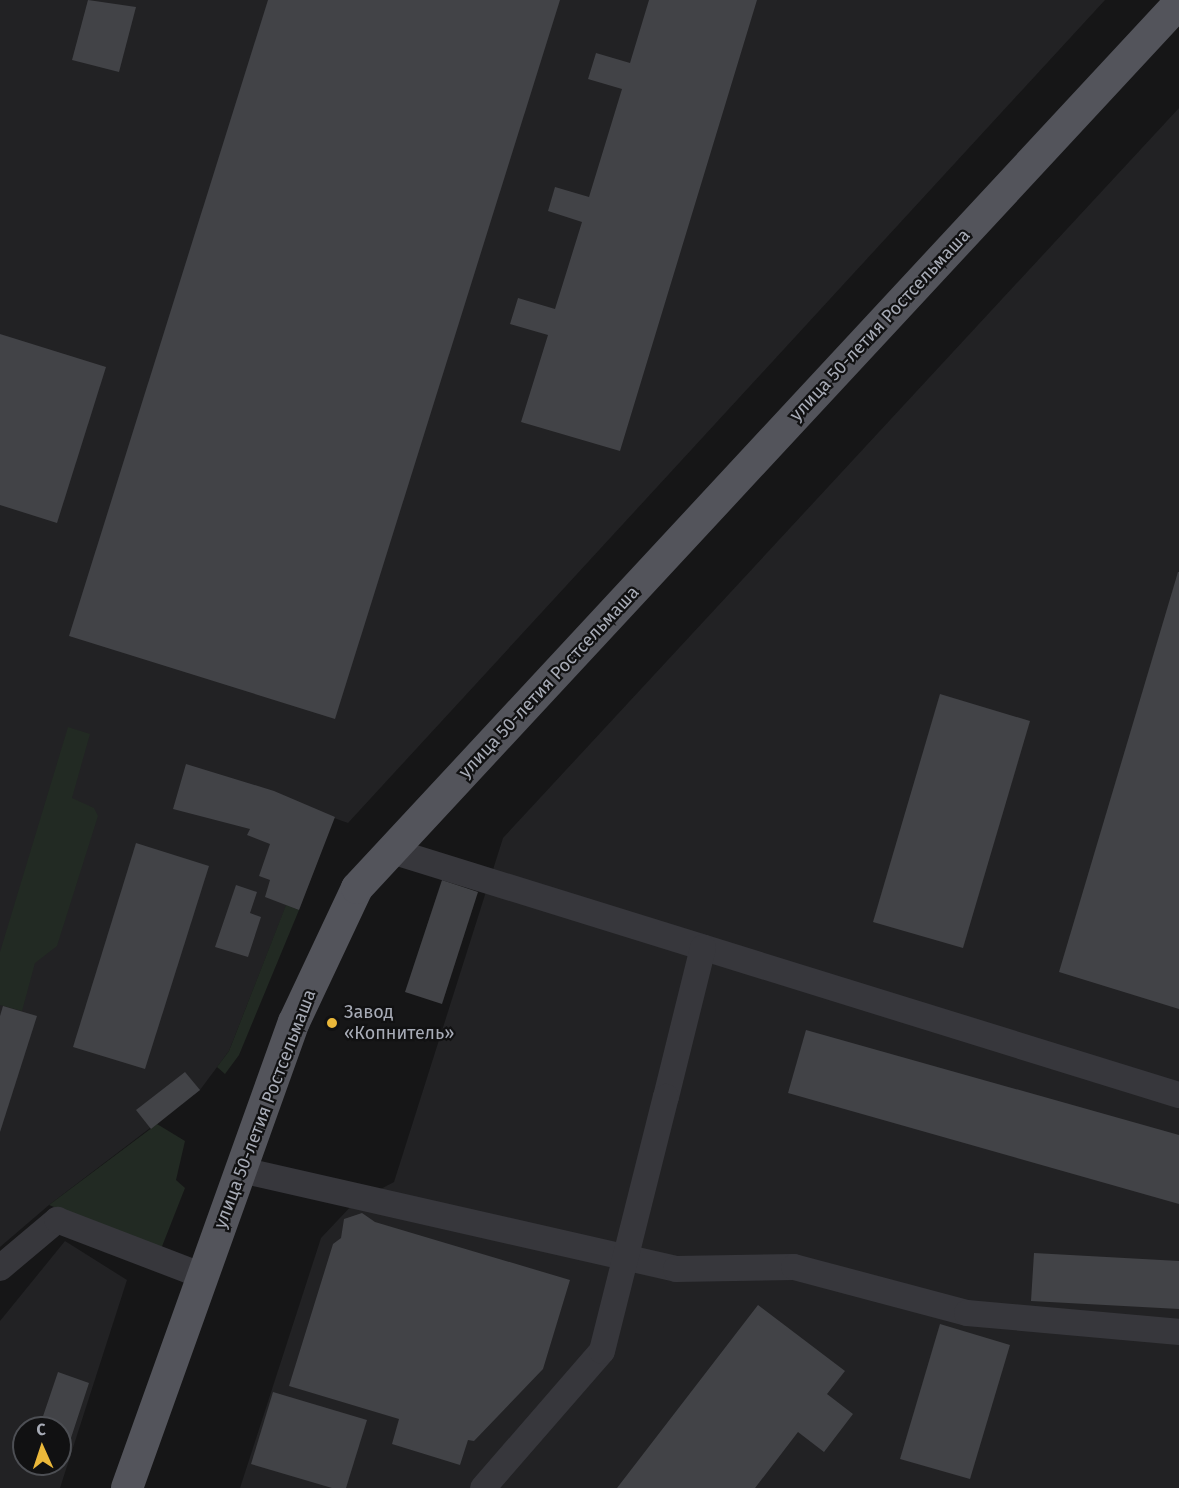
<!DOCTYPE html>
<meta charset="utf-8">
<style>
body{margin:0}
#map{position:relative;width:1179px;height:1488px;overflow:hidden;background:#161617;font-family:"Fira Sans",sans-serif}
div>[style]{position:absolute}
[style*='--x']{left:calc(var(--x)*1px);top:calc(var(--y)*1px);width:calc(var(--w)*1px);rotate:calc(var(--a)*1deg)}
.built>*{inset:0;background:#222224}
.green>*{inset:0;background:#222a23}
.building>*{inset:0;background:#424347}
.minor>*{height:26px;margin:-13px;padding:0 13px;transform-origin:13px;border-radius:13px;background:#37373c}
.major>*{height:32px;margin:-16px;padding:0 16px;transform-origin:16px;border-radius:16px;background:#53545b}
.minor-bridge>*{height:26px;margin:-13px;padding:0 13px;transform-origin:13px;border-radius:13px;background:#37373c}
.dots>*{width:16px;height:16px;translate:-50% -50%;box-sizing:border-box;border:3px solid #111112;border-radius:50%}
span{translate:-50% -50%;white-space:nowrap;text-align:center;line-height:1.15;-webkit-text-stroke:4.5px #111112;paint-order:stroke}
.street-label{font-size:18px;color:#a8acb7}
.poi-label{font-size:18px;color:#a8acb7}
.left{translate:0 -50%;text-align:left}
.north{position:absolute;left:12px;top:1416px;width:60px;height:60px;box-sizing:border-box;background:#111112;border:2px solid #4d4f54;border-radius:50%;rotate:357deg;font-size:16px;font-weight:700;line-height:24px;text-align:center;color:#a8acb7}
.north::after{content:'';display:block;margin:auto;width:21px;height:27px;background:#ebb83a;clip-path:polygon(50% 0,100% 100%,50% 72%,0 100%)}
</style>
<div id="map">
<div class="built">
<i style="clip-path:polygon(0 0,1105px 0,348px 823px,334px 818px,299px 910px,286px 906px,229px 1051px,200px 1090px,49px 1205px,0 1247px)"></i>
<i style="clip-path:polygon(1179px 108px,1179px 1488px,240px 1488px,321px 1238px,354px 1203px,394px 1182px,503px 838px)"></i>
<i style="clip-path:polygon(evenodd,65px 1241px,127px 1280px,60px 1488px,0 1488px,0 1321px,65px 1241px,24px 1428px,60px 1428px,60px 1464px,24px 1464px,24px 1428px)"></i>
</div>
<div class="green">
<i style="clip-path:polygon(68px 727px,90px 734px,72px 798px,94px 808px,98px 816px,57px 946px,35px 963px,22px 1011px,0 1005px,0 952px)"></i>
<i style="clip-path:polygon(286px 905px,299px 910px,239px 1055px,225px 1074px,217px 1067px,229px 1051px)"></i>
<i style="clip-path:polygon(157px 1124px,185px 1141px,176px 1180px,185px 1188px,161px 1249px,49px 1205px)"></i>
</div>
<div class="building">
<i style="clip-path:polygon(88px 0,136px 7px,119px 72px,72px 60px)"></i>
<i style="clip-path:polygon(268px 0,560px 0,335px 719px,69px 636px)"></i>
<i style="clip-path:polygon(649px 0,757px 0,620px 451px,521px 422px,548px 335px,510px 324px,518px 298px,555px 309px,582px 222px,548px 211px,555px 187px,589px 197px,622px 89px,588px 79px,596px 53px,630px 63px)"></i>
<i style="clip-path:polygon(0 334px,106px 367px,57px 523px,0 505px)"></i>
<i style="clip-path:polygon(1178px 572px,1179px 572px,1179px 1009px,1059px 972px)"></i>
<i style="clip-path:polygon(940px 694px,1030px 721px,963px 948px,873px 922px)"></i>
<i style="clip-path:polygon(186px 764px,274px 791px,335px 817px,299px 910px,265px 897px,270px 880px,259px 876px,270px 844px,247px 835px,250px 829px,173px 809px)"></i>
<i style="clip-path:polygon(136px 843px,209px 866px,145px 1069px,73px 1047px)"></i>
<i style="clip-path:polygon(442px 880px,478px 892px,442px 1004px,405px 992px)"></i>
<i style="clip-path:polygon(236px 885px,257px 892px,250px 913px,261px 917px,248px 957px,215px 947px)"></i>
<i style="clip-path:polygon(3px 1006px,37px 1016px,0 1132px,0 1016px)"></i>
<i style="clip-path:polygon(806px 1030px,1179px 1135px,1179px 1204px,788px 1093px)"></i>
<i style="clip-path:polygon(185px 1072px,200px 1090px,151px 1129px,136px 1110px)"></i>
<i style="clip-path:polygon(362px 1213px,375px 1222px,570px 1280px,543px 1369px,474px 1441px,468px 1440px,460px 1465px,392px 1444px,399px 1419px,289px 1386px,333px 1244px,341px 1238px,344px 1219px)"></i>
<i style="clip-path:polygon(1034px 1253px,1179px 1261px,1179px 1309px,1031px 1301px)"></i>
<i style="clip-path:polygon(758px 1305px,845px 1371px,827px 1394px,853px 1414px,824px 1452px,798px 1432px,755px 1488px,617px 1488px)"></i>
<i style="clip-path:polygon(940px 1324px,1010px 1345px,970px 1479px,900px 1459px)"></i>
<i style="clip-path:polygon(58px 1372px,89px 1383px,69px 1444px,60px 1441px,60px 1428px,39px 1428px)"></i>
<i style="clip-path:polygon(273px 1392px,367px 1420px,346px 1488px,332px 1488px,251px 1464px)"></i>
</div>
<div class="minor">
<i style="--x:392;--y:851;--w:824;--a:17.23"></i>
<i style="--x:666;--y:1097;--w:154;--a:-76.1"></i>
<i style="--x:241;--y:1170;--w:446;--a:12.8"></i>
<i style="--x:676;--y:1269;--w:118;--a:-1"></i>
<i style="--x:794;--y:1267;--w:179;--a:14.9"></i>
<i style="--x:967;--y:1313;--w:213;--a:5.1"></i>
<i style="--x:0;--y:1268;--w:75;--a:-40.1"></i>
<i style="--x:57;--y:1220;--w:156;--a:21"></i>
</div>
<div class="major">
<i style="--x:127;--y:1488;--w:495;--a:-70.3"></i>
<i style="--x:294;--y:1022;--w:148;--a:-64.8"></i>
<i style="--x:357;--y:888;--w:1208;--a:-47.11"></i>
</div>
<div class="minor-bridge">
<i style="--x:483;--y:1488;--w:181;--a:-49"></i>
<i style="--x:602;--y:1351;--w:262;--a:-75.9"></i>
</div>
<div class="dots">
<i style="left:332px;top:1023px;background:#ebb83a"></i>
</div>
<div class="street-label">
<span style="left:880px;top:325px;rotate:-47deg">улица 50-летия Ростсельмаша</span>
<span style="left:549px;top:682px;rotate:-47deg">улица 50-летия Ростсельмаша</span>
<span style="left:265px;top:1109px;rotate:-69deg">улица 50-летия Ростсельмаша</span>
</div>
<div class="poi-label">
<span class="left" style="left:344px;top:1023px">Завод<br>«Копнитель»</span>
</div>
<div class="north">С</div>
</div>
